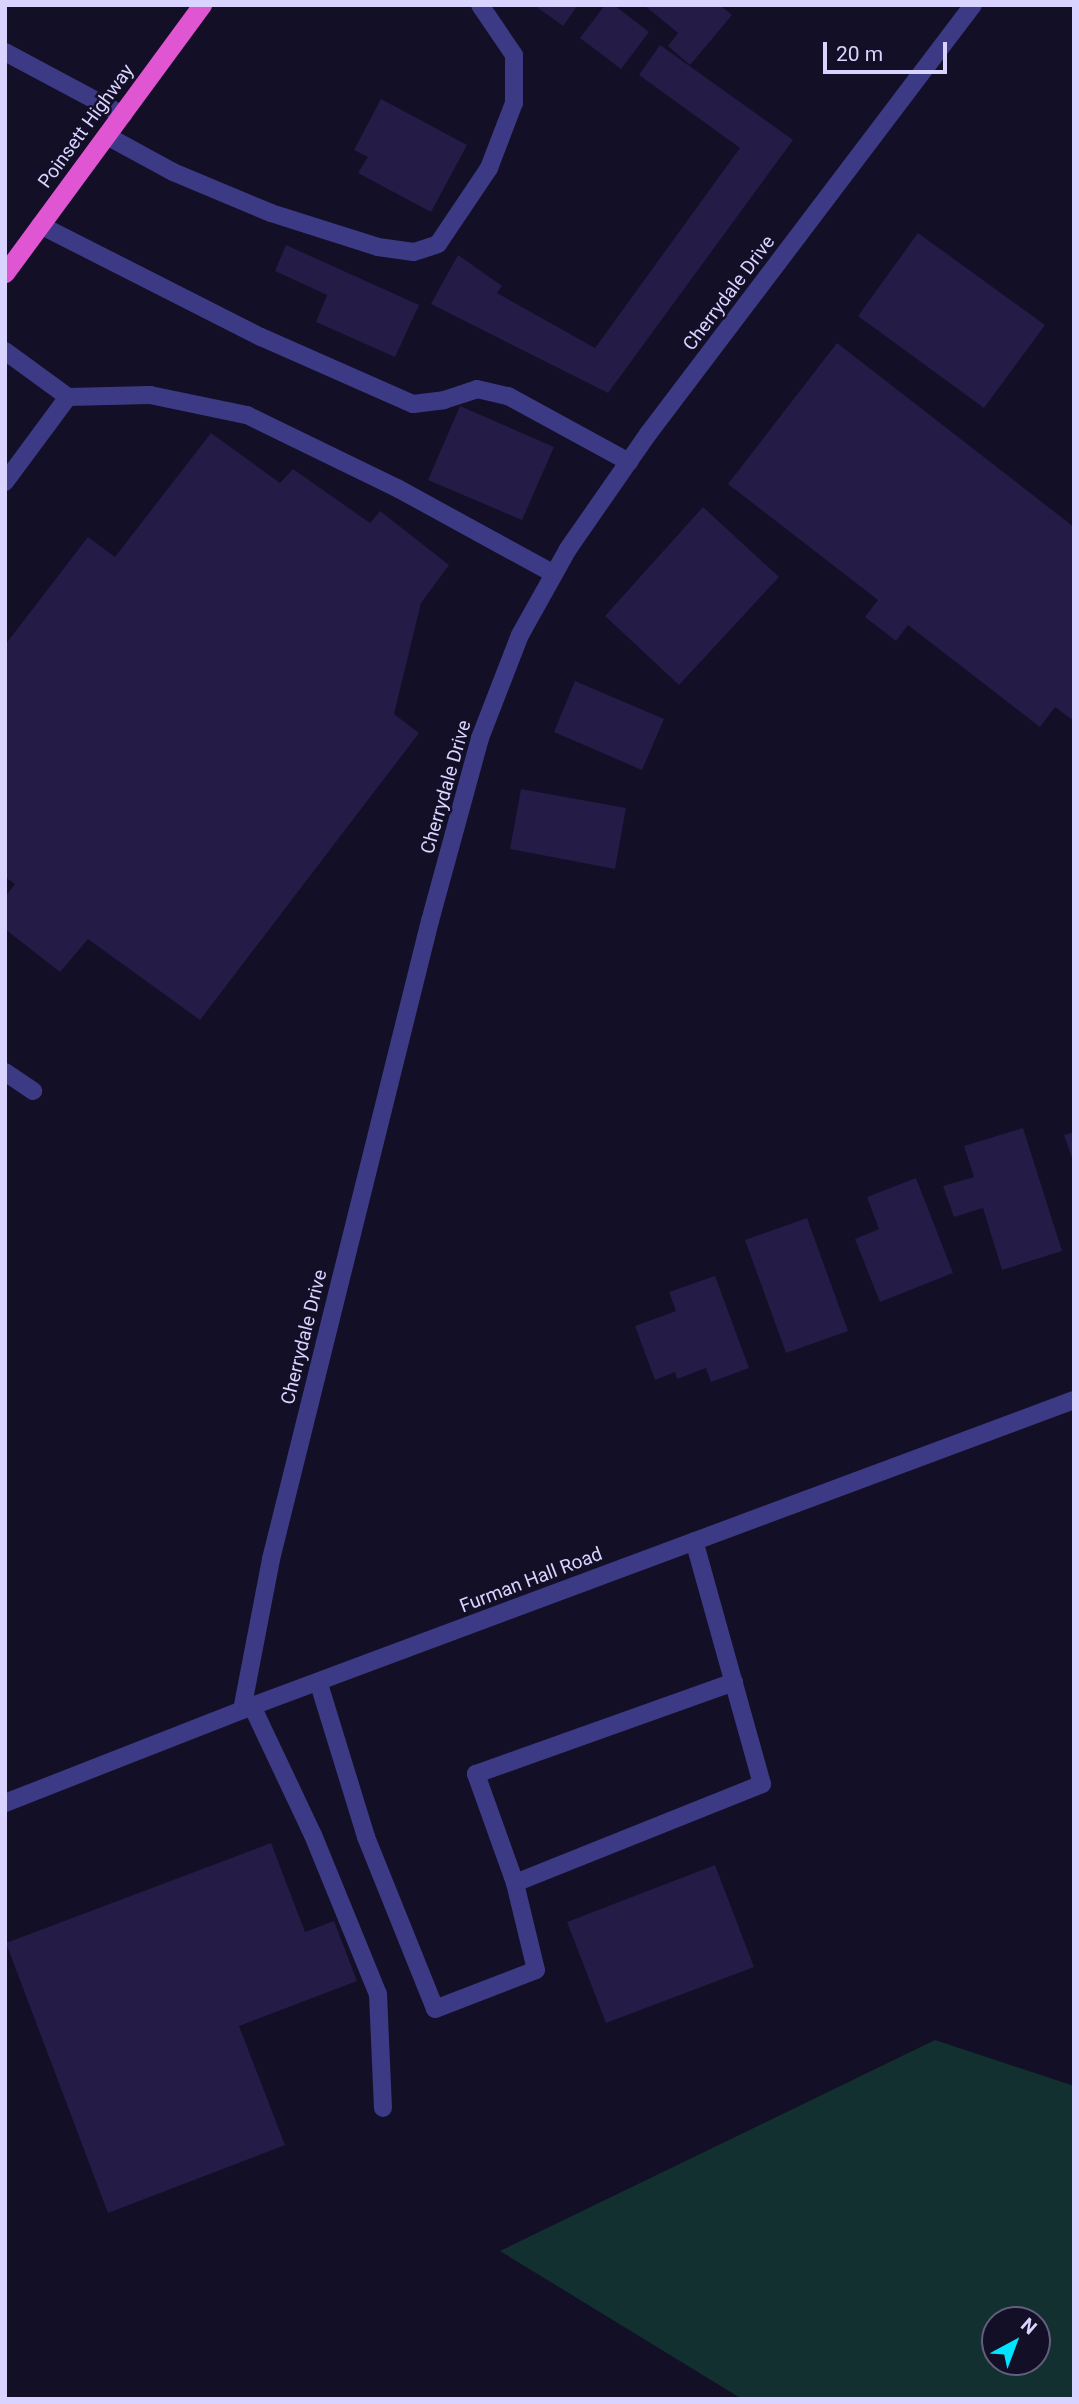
<!DOCTYPE html>
<style>
body{margin:0}
#map{position:relative;width:1079px;height:2404px;overflow:hidden;background:#130f26;font-family:Roboto,sans-serif}
div>[style]{position:absolute}
[style*='--x']{left:calc(var(--x)*1px);top:calc(var(--y)*1px);width:calc(var(--w)*1px);rotate:calc(var(--a)*1deg)}
.green>*{inset:0;background:#12302f}
.building>*{inset:0;background:#241b47}
.service>*{height:18px;margin:-9px;padding:0 9px;transform-origin:9px;border-radius:9px;background:#3d3a85}
.minor>*{height:18px;margin:-9px;padding:0 9px;transform-origin:9px;border-radius:9px;background:#3d3a85}
.trunk>*{height:19px;margin:-9.5px;padding:0 9.5px;transform-origin:9.5px;border-radius:9.5px;background:#e055d1}
span{translate:-50% -50%;white-space:nowrap;text-align:center;line-height:1.15;-webkit-text-stroke:5px #130f26;paint-order:stroke}
.street-label{font-size:19px;color:#d9d4ff}
.frame{position:absolute;inset:0;border:7px solid #d9d4ff;pointer-events:none}
.north{position:absolute;left:981px;top:2306px;width:70px;height:70px;box-sizing:border-box;background:#130f26;border:2px solid #625e7d;border-radius:50%;rotate:41deg;font-size:19px;font-weight:700;line-height:28px;text-align:center;color:#d9d4ff}
.north::after{content:'';display:block;margin:auto;width:24px;height:32px;background:#00e5ff;clip-path:polygon(50% 0,100% 100%,50% 72%,0 100%)}
.scale{position:absolute;left:823px;top:42px;width:124px;height:32px;box-sizing:border-box;border:4px solid #d9d4ff;border-top:0;padding-left:9px;font-size:21px;line-height:24px;white-space:nowrap;color:#d9d4ff;-webkit-text-stroke:5px #130f26;paint-order:stroke}
</style>
<div id="map">
<div class="green">
<i style="clip-path:polygon(evenodd,935px 2040px,1074px 2086px,1074px 2399px,742px 2399px,500px 2251px,935px 2040px,995px 2320px,1037px 2320px,1037px 2362px,995px 2362px,995px 2320px)"></i>
</div>
<div class="building">
<i style="clip-path:polygon(534px 5px,578px 5px,563px 26px)"></i>
<i style="clip-path:polygon(605px 5px,614px 5px,649px 32px,621px 69px,580px 38px)"></i>
<i style="clip-path:polygon(644px 5px,720px 5px,732px 15px,690px 65px,668px 46px,678px 33px)"></i>
<i style="clip-path:polygon(660px 45px,793px 140px,608px 393px,431px 304px,458px 255px,502px 286px,497px 293px,595px 348px,740px 148px,639px 75px)"></i>
<i style="clip-path:polygon(381px 99px,467px 145px,431px 212px,358px 173px,368px 157px,354px 150px)"></i>
<i style="clip-path:polygon(918px 233px,1045px 325px,984px 408px,858px 316px)"></i>
<i style="clip-path:polygon(286px 245px,419px 305px,395px 357px,316px 322px,327px 295px,275px 271px)"></i>
<i style="clip-path:polygon(837px 343px,1074px 527px,1074px 721px,1055px 707px,1040px 727px,908px 625px,896px 641px,865px 617px,878px 600px,728px 484px)"></i>
<i style="clip-path:polygon(460px 406px,554px 447px,522px 520px,428px 480px)"></i>
<i style="clip-path:polygon(211px 433px,280px 483px,293px 469px,370px 523px,380px 511px,449px 565px,421px 603px,394px 714px,419px 733px,200px 1020px,88px 939px,60px 972px,5px 929px,5px 897px,15px 884px,5px 877px,5px 645px,88px 537px,115px 557px)"></i>
<i style="clip-path:polygon(703px 507px,779px 577px,679px 685px,605px 616px)"></i>
<i style="clip-path:polygon(575px 681px,664px 719px,642px 770px,554px 732px)"></i>
<i style="clip-path:polygon(521px 789px,626px 808px,615px 869px,510px 849px)"></i>
<i style="clip-path:polygon(1023px 1128px,1062px 1251px,1002px 1270px,983px 1208px,954px 1217px,943px 1186px,974px 1177px,964px 1146px)"></i>
<i style="clip-path:polygon(1074px 1132px,1074px 1160px,1073px 1161px,1064px 1135px)"></i>
<i style="clip-path:polygon(916px 1178px,953px 1273px,880px 1302px,855px 1239px,879px 1229px,867px 1197px)"></i>
<i style="clip-path:polygon(807px 1218px,848px 1331px,786px 1353px,745px 1240px)"></i>
<i style="clip-path:polygon(715px 1276px,749px 1368px,711px 1382px,706px 1368px,677px 1379px,675px 1372px,655px 1380px,635px 1326px,676px 1311px,669px 1292px)"></i>
<i style="clip-path:polygon(271px 1843px,305px 1932px,334px 1921px,357px 1981px,239px 2026px,285px 2145px,108px 2213px,6px 1943px)"></i>
<i style="clip-path:polygon(715px 1865px,754px 1967px,606px 2023px,567px 1922px)"></i>
</div>
<div class="service">
<i style="--x:107;--y:136;--w:75;--a:28.6"></i>
<i style="--x:173;--y:172;--w:106;--a:22.7"></i>
<i style="--x:271;--y:213;--w:112;--a:17.6"></i>
<i style="--x:378;--y:247;--w:36;--a:8"></i>
<i style="--x:414;--y:252;--w:25;--a:-18"></i>
<i style="--x:438;--y:244;--w:92;--a:-56.1"></i>
<i style="--x:489;--y:168;--w:70;--a:-69"></i>
<i style="--x:514;--y:103;--w:48;--a:-90"></i>
<i style="--x:514;--y:55;--w:60;--a:-124.2"></i>
<i style="--x:40;--y:225;--w:248;--a:26.9"></i>
<i style="--x:261;--y:337;--w:166;--a:23.8"></i>
<i style="--x:413;--y:404;--w:31;--a:-7"></i>
<i style="--x:444;--y:400;--w:35;--a:-18"></i>
<i style="--x:477;--y:389;--w:32;--a:13"></i>
<i style="--x:508;--y:396;--w:138;--a:28.6"></i>
<i style="--x:5;--y:351;--w:78;--a:36.1"></i>
<i style="--x:5;--y:482;--w:106;--a:-53.5"></i>
<i style="--x:68;--y:397;--w:82;--a:-1.4"></i>
<i style="--x:150;--y:395;--w:99;--a:11.7"></i>
<i style="--x:247;--y:415;--w:167;--a:26"></i>
<i style="--x:397;--y:488;--w:179;--a:28.7"></i>
<i style="--x:5;--y:1072;--w:34;--a:34"></i>
<i style="--x:319;--y:1684;--w:160;--a:72.9"></i>
<i style="--x:366;--y:1837;--w:185;--a:68.1"></i>
<i style="--x:435;--y:2009;--w:108;--a:-21.1"></i>
<i style="--x:536;--y:1970;--w:89;--a:-103.6"></i>
<i style="--x:515;--y:1883;--w:266;--a:-21.8"></i>
<i style="--x:762;--y:1784;--w:252;--a:-105.6"></i>
<i style="--x:252;--y:1706;--w:143;--a:64.7"></i>
<i style="--x:313;--y:1835;--w:172;--a:67.8"></i>
<i style="--x:378;--y:1994;--w:114;--a:87.5"></i>
<i style="--x:515;--y:1883;--w:116;--a:-109.7"></i>
<i style="--x:476;--y:1774;--w:274;--a:-19.6"></i>
</div>
<div class="minor">
<i style="--x:5;--y:52;--w:134;--a:28.1"></i>
<i style="--x:242;--y:1710;--w:154;--a:-79.1"></i>
<i style="--x:271;--y:1559;--w:658;--a:-76.01"></i>
<i style="--x:430;--y:921;--w:190;--a:-74.7"></i>
<i style="--x:480;--y:738;--w:110;--a:-68.8"></i>
<i style="--x:520;--y:635;--w:98;--a:-60.8"></i>
<i style="--x:568;--y:549;--w:140;--a:-55.2"></i>
<i style="--x:648;--y:434;--w:538;--a:-52.85"></i>
<i style="--x:5;--y:1803;--w:265;--a:-21.4"></i>
<i style="--x:252;--y:1706;--w:877;--a:-20.42"></i>
</div>
<div class="trunk">
<i style="--x:5;--y:273;--w:333;--a:-53.7"></i>
</div>
<div class="street-label">
<span style="left:86px;top:126px;rotate:-54deg">Poinsett Highway</span>
<span style="left:729px;top:293px;rotate:-53deg">Cherrydale Drive</span>
<span style="left:446px;top:787px;rotate:-74deg">Cherrydale Drive</span>
<span style="left:304px;top:1337px;rotate:-76deg">Cherrydale Drive</span>
<span style="left:531px;top:1580px;rotate:-21deg">Furman Hall Road</span>
</div>
<div class="frame"></div>
<div class="north">N</div>
<div class="scale">20 m</div>
</div>
